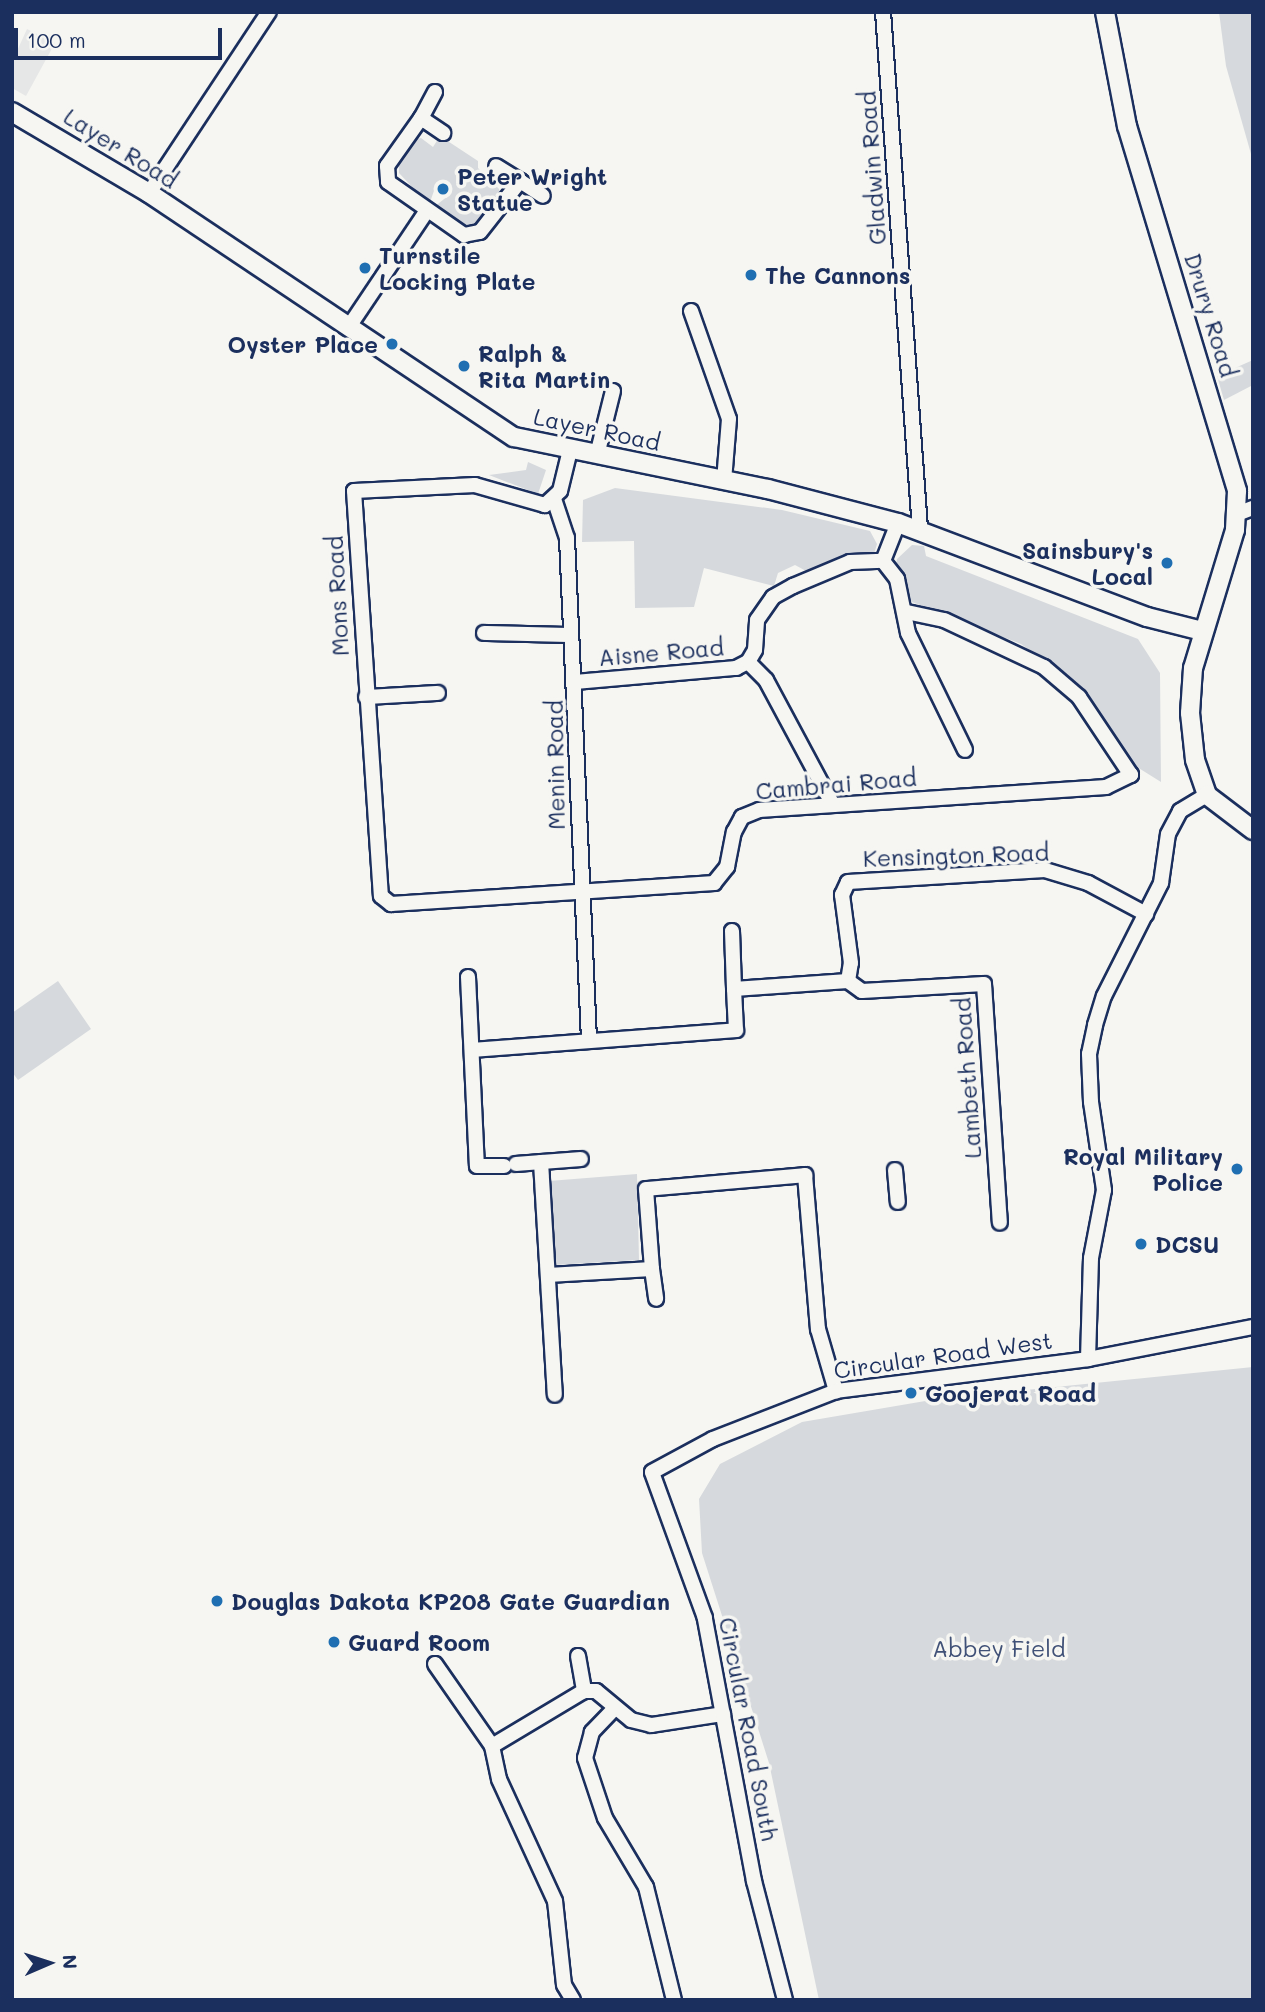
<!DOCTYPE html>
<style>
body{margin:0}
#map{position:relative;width:1265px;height:2012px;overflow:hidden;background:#f6f6f2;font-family:Mali,sans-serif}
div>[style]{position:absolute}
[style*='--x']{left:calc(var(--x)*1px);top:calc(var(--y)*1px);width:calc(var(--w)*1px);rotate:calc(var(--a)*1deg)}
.built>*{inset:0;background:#e6e7e7}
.green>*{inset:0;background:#d6d9dd}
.roads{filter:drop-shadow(2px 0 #1b2f5e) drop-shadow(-2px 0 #1b2f5e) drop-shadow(0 2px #1b2f5e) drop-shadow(0 -2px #1b2f5e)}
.minor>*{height:14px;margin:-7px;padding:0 7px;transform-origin:7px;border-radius:7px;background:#f6f6f2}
.major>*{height:18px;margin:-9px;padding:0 9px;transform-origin:9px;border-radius:9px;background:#f6f6f2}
.dots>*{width:19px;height:19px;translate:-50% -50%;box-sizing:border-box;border:4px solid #f6f6f2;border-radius:50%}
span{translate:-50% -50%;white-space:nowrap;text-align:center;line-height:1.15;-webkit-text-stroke:7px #f6f6f2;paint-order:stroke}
.street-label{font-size:23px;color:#1b2f5e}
.poi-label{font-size:23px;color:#1b2f5e;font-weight:700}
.left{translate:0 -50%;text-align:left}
.right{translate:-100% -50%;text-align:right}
.park-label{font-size:23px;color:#405177}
.frame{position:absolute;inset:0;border:14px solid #1b2f5e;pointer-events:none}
.north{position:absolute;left:14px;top:1928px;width:70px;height:70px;-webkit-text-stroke:5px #f6f6f2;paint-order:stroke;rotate:87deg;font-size:19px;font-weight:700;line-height:28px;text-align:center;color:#1b2f5e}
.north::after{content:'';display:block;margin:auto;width:24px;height:32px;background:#1b2f5e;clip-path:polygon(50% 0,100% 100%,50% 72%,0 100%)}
.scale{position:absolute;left:14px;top:28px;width:208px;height:32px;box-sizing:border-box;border:4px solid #1b2f5e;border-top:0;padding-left:9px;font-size:21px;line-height:24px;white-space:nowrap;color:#1b2f5e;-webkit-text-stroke:5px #f6f6f2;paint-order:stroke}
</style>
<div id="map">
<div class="built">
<i style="clip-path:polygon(27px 29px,55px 43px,26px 96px,12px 88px,12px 49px,17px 51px)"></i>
</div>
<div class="green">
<i style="clip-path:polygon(1219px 12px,1253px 12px,1253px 161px,1226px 66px)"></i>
<i style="clip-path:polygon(440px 136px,478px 161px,478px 168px,499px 189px,500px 195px,479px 225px,469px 229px,433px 208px,449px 195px,445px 182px,436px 185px,429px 205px,399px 173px,399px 162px,414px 140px,421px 138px,433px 147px)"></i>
<i style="clip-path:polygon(1253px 360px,1253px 385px,1224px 400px,1217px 376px)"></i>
<i style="clip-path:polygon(528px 462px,546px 470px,538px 494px,489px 475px,526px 470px)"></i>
<i style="clip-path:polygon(615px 488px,782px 510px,870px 531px,877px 544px,874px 554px,854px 553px,808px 572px,795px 565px,778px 573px,774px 586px,704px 568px,694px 607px,635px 608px,634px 541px,582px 542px,583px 500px)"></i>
<i style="clip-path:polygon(912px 545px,924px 546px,926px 556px,1138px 639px,1160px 673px,1161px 782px,1129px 762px,1078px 685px,1021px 644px,912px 602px,895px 572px,897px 559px)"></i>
<i style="clip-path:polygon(58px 981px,91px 1029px,18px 1080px,12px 1072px,12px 1013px)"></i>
<i style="clip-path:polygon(637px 1174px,639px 1260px,554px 1265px,549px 1181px)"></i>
<i style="clip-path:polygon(1253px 1367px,1253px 2000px,819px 2000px,769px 1763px,702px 1553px,699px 1499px,720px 1464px,802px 1422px,937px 1399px)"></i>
</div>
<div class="roads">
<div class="minor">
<i style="--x:883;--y:12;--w:519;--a:85.91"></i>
<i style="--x:435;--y:92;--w:30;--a:118"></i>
<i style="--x:421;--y:118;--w:27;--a:34"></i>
<i style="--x:421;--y:118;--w:59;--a:125.3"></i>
<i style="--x:387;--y:166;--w:16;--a:86"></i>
<i style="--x:388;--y:182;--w:93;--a:34.9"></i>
<i style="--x:464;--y:235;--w:16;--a:-11"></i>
<i style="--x:480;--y:232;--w:65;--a:-51.9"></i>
<i style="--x:520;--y:181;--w:28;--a:-148"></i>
<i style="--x:520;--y:181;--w:27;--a:33"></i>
<i style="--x:149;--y:193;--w:217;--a:-56.5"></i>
<i style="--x:691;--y:311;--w:114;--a:70.6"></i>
<i style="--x:729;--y:419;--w:62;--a:94.6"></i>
<i style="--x:348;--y:328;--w:140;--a:-56.1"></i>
<i style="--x:570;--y:450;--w:42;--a:103.7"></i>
<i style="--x:560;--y:491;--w:21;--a:137"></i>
<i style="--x:545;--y:505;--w:73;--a:-164.1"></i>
<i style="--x:475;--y:485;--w:121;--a:177.2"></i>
<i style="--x:354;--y:491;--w:406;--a:86.2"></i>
<i style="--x:381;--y:896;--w:13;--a:39"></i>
<i style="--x:391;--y:904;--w:324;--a:-3.7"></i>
<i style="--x:714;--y:883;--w:21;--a:-51"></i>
<i style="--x:727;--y:867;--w:36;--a:-79"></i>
<i style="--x:734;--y:832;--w:17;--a:-62"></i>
<i style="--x:742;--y:817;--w:18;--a:-22"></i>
<i style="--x:759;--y:810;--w:348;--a:-3.8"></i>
<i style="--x:1106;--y:787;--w:28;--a:-26"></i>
<i style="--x:1131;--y:775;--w:94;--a:-123.7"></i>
<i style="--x:1079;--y:697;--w:46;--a:-139.4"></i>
<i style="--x:1044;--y:667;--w:110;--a:-154.8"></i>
<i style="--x:944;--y:620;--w:40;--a:-168"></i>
<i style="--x:597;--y:455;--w:66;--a:-76"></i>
<i style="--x:554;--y:499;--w:41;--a:71.6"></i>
<i style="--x:567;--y:538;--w:502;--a:87.49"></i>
<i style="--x:1237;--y:514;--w:17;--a:-21"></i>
<i style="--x:883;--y:561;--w:23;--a:52"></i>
<i style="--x:897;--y:579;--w:55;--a:78.5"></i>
<i style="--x:908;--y:633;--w:130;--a:64"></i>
<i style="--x:484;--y:633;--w:87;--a:1.3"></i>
<i style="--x:575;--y:682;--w:162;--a:-5"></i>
<i style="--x:736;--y:668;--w:13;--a:-27"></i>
<i style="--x:366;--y:697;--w:72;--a:-3.2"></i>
<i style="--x:833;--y:805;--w:142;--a:-118.2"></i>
<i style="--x:766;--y:680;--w:25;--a:-135"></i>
<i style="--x:748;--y:662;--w:14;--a:-60"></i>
<i style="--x:755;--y:650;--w:30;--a:-86"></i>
<i style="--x:757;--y:620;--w:28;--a:-55"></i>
<i style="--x:773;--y:597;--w:23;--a:-29"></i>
<i style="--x:793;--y:586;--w:62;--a:-22.8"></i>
<i style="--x:850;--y:562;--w:33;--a:-2"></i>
<i style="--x:883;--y:561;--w:41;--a:-68.5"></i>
<i style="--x:732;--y:931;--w:58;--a:88"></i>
<i style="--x:468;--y:977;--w:189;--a:87.3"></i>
<i style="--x:477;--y:1166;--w:27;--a:0"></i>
<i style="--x:848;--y:981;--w:17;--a:36"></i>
<i style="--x:862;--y:991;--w:122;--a:-3.3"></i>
<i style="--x:984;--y:984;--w:239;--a:86.2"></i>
<i style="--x:472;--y:1050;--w:265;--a:-4.3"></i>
<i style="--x:736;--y:1030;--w:41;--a:-92.8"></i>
<i style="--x:734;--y:989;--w:114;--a:-4"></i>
<i style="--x:848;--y:981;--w:18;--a:-81"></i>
<i style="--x:851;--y:963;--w:69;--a:-97.5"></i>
<i style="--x:842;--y:895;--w:14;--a:-65"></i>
<i style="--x:848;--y:882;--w:197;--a:-3.5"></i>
<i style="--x:1045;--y:870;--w:45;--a:16.8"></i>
<i style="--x:1088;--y:883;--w:66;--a:28.1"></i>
<i style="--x:541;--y:1162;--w:233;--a:86.6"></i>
<i style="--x:516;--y:1164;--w:65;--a:-4.4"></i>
<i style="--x:895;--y:1170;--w:32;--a:85"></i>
<i style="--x:652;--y:1269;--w:30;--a:82"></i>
<i style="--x:548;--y:1275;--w:104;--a:-3.3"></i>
<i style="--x:652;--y:1269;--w:80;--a:-94.3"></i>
<i style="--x:646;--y:1189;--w:160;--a:-5"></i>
<i style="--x:805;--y:1175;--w:155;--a:85.2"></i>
<i style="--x:818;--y:1329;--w:65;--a:73.8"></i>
<i style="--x:1088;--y:1359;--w:101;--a:-88.3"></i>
<i style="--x:1091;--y:1258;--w:69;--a:-79.2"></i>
<i style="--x:1104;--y:1190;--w:89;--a:-98.4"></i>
<i style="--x:1091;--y:1102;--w:48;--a:-92.4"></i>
<i style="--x:1089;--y:1054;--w:30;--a:-78"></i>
<i style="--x:1095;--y:1025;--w:30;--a:-73"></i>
<i style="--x:1104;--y:996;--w:127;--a:-63.2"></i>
<i style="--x:1161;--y:883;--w:49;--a:-81.9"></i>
<i style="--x:1168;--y:834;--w:26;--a:-62"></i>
<i style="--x:1180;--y:811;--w:31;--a:-31"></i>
<i style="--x:578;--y:1656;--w:36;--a:80"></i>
<i style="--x:435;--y:1664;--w:100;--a:55.2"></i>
<i style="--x:614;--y:1709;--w:32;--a:134"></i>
<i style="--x:592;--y:1732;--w:27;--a:105"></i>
<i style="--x:585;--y:1758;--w:63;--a:71.6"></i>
<i style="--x:605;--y:1818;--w:80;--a:59.3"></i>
<i style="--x:646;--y:1887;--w:116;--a:76.1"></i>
<i style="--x:573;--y:2000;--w:17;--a:-121"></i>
<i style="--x:564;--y:1985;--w:84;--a:-96.1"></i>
<i style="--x:555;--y:1901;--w:134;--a:-114.7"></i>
<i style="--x:499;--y:1779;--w:34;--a:-102"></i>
<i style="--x:492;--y:1746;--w:107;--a:-30.9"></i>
<i style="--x:584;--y:1691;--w:12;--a:0"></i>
<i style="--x:596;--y:1691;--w:45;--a:39.6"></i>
<i style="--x:631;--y:1720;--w:21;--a:14"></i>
<i style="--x:651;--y:1725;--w:73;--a:-8.7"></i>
<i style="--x:785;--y:2000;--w:123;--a:-104.6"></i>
<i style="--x:754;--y:1881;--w:268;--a:-100.6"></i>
<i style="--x:705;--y:1618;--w:155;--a:-110"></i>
<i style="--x:652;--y:1472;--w:69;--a:-28.4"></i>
<i style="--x:713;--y:1439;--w:132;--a:-21.3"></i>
<i style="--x:836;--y:1391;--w:254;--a:-7.2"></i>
<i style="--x:1088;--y:1359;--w:168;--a:-11"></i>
</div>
<div class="major">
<i style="--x:1105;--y:12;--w:116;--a:79.1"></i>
<i style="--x:1127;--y:126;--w:381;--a:73.2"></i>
<i style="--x:1237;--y:491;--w:39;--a:93"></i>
<i style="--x:1235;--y:530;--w:144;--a:106.9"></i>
<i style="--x:1193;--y:668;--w:45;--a:93.8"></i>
<i style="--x:1190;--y:713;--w:47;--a:83.9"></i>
<i style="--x:1195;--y:760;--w:37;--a:71"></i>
<i style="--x:1207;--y:795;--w:58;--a:37.3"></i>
<i style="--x:12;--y:112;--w:159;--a:30.6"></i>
<i style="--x:149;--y:193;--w:439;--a:33.8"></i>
<i style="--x:514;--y:437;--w:259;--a:11.6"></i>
<i style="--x:768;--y:489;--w:134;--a:14.7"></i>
<i style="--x:898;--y:523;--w:266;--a:20.7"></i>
<i style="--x:1147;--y:617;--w:57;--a:14.3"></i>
</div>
</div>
<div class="dots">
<i style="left:443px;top:189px;background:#1f6fb2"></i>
<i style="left:365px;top:268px;background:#1f6fb2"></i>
<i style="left:751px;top:275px;background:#1f6fb2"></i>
<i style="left:392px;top:344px;background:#1f6fb2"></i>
<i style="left:464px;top:366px;background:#1f6fb2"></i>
<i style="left:1167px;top:563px;background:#1f6fb2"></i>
<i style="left:1237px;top:1169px;background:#1f6fb2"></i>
<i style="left:1141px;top:1244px;background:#1f6fb2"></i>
<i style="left:911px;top:1393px;background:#1f6fb2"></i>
<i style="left:217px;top:1601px;background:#1f6fb2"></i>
<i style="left:334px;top:1642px;background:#1f6fb2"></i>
</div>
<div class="street-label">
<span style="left:121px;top:148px;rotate:32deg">Layer Road</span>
<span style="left:872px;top:168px;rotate:-94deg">Gladwin Road</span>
<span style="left:1211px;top:315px;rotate:73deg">Drury Road</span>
<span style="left:597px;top:429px;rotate:12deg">Layer Road</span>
<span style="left:337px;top:596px;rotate:-93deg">Mons Road</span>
<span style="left:661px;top:652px;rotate:-5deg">Aisne Road</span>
<span style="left:555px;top:765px;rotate:-91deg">Menin Road</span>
<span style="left:836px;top:784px;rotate:-5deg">Cambrai Road</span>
<span style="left:956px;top:855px;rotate:-2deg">Kensington Road</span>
<span style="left:967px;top:1078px;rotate:-94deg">Lambeth Road</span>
<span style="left:943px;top:1355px;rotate:-8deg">Circular Road West</span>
<span style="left:749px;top:1729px;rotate:79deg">Circular Road South</span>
</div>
<div class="poi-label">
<span class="left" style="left:457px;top:189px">Peter Wright<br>Statue</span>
<span class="left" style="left:379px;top:268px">Turnstile<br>Locking Plate</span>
<span class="left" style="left:765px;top:275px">The Cannons</span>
<span class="right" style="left:378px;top:344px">Oyster Place</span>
<span class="left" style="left:478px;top:366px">Ralph &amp;<br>Rita Martin</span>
<span class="right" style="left:1153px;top:563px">Sainsbury's<br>Local</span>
<span class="right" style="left:1223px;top:1169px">Royal Military<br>Police</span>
<span class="left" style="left:1155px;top:1244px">DCSU</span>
<span class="left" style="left:925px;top:1393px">Goojerat Road</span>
<span class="left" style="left:231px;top:1601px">Douglas Dakota KP208 Gate Guardian</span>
<span class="left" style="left:348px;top:1642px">Guard Room</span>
</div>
<div class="park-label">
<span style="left:999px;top:1648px">Abbey Field</span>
</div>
<div class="frame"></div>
<div class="north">N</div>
<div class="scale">100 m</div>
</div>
